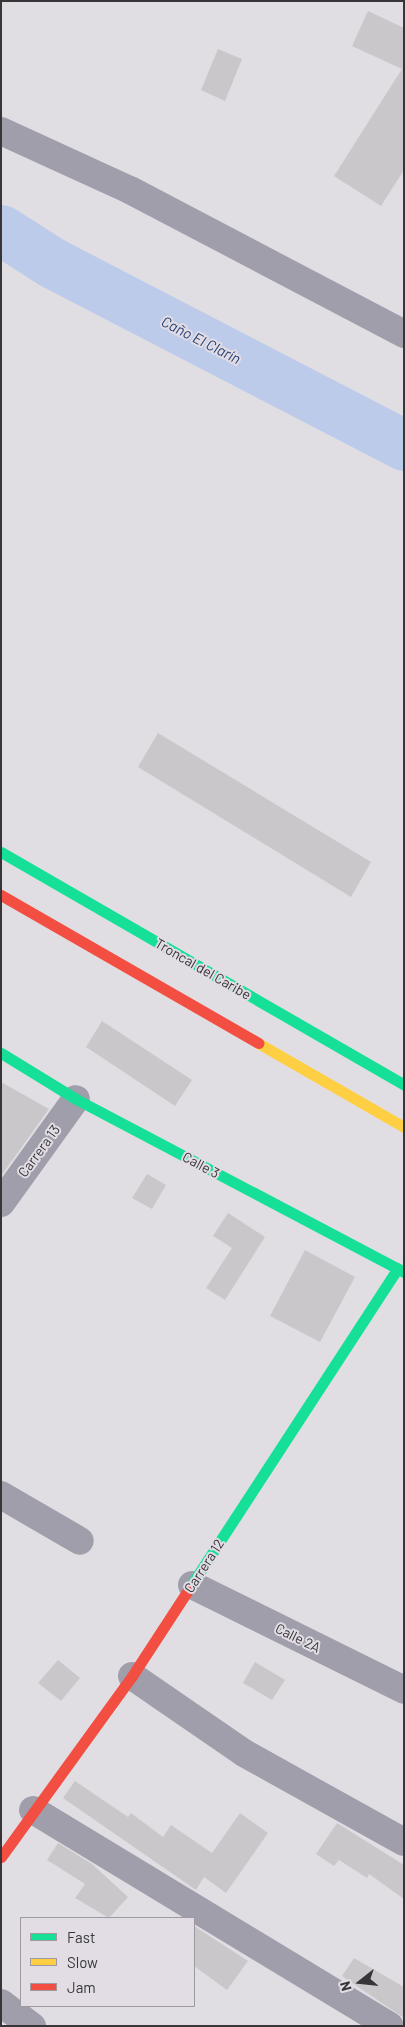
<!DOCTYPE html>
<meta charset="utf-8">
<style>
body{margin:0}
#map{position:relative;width:405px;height:2027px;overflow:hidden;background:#e1dee3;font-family:Barlow,sans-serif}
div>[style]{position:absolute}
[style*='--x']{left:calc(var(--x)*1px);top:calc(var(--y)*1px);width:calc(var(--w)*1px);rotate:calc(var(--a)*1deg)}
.river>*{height:51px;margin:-25.5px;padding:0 25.5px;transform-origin:25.5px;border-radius:25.5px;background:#bdcbeb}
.building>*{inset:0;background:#cac7cb}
.street>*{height:28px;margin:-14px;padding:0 14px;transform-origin:14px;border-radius:14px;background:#a09eab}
.fast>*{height:11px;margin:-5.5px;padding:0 5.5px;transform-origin:5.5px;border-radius:5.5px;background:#16e098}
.slow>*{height:11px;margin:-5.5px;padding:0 5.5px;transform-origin:5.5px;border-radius:5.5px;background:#ffcf43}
.jam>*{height:11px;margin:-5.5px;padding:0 5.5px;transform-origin:5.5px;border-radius:5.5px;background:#f24e42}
span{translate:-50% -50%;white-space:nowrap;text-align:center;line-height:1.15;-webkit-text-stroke:4px #e2dde4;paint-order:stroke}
.street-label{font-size:14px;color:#373538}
.water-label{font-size:15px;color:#294177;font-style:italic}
.frame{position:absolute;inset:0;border:2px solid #373538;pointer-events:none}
.legend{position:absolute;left:20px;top:1917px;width:175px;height:90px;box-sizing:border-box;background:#e2dde4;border:1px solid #9e9a9f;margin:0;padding:6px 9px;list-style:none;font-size:15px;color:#373538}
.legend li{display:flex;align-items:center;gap:10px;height:25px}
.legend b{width:25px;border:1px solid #9e9a9f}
.north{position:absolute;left:335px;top:1957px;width:50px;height:50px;-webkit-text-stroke:4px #e2dde4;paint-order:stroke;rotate:254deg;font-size:14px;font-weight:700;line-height:20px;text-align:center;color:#373538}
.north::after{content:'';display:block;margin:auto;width:18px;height:22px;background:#373538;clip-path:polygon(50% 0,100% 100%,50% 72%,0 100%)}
</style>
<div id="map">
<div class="river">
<i style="--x:1;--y:230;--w:59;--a:32.6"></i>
<i style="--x:51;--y:262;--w:398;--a:27.4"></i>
</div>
<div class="building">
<i style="clip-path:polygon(368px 11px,404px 28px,404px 170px,381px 206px,334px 176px,402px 69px,352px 46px)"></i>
<i style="clip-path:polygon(218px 49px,242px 59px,225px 101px,201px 90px)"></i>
<i style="clip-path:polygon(158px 733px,371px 862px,351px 897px,138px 767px)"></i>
<i style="clip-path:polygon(102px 1021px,192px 1080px,175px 1106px,86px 1047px)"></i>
<i style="clip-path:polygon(1px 1082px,49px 1109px,1px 1176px)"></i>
<i style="clip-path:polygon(147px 1174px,166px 1185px,152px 1209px,132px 1198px)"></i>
<i style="clip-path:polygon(228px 1213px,265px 1237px,225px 1300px,206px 1288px,232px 1248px,213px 1236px)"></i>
<i style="clip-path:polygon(305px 1250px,355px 1277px,320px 1342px,270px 1316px)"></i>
<i style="clip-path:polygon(58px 1660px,80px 1678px,61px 1701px,38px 1683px)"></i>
<i style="clip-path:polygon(255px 1662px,285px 1680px,272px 1700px,243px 1683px)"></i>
<i style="clip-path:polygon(75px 1781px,128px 1817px,131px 1813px,163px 1837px,171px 1825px,212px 1853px,240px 1813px,268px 1833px,226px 1893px,204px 1877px,196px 1890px,63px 1798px)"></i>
<i style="clip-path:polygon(337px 1823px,404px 1865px,404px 1899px,369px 1874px,367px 1878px,339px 1860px,334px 1866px,316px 1854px)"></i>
<i style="clip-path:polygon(58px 1843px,92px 1864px,128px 1897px,109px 1918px,75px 1898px,85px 1884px,47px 1860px)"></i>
<i style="clip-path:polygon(194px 1926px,248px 1961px,227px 1990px,194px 1966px)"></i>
<i style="clip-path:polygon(354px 1958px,404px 1987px,404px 2018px,342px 1976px)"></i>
</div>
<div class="street">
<i style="--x:1;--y:131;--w:142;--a:24.6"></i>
<i style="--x:130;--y:190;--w:310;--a:27.7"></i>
<i style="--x:1;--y:1203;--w:128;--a:-54.2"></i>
<i style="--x:1;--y:1495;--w:91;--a:30.2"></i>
<i style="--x:192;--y:1585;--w:237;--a:26.3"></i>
<i style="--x:132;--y:1676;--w:136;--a:34.5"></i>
<i style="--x:244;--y:1753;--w:183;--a:29.1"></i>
<i style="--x:33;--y:1810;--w:417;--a:31.2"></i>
<i style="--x:1;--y:2003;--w:39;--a:37"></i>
</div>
<div class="fast">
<i style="--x:1;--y:852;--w:466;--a:30"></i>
<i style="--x:1;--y:1053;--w:88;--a:31.5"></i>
<i style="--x:76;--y:1099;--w:371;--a:27.8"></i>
<i style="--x:188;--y:1590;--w:384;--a:-56.9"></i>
</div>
<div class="slow">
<i style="--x:258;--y:1043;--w:168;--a:29.9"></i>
</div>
<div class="jam">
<i style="--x:1;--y:895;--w:297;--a:29.9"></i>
<i style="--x:1;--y:1857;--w:223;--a:-54.1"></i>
<i style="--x:132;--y:1676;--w:103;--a:-56.9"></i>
</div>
<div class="street-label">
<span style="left:203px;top:969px;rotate:30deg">Troncal del Caribe</span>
<span style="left:39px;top:1151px;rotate:-54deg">Carrera 13</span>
<span style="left:201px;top:1165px;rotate:28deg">Calle 3</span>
<span style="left:204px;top:1566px;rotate:-57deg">Carrera 12</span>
<span style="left:298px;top:1638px;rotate:26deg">Calle 2A</span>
</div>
<div class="water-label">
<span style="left:201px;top:340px;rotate:27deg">Caño El Clarín</span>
</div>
<div class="frame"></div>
<ul class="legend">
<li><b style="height:6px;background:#16e098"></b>Fast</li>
<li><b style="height:6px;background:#ffcf43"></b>Slow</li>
<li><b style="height:6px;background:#f24e42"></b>Jam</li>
</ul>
<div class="north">N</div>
</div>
